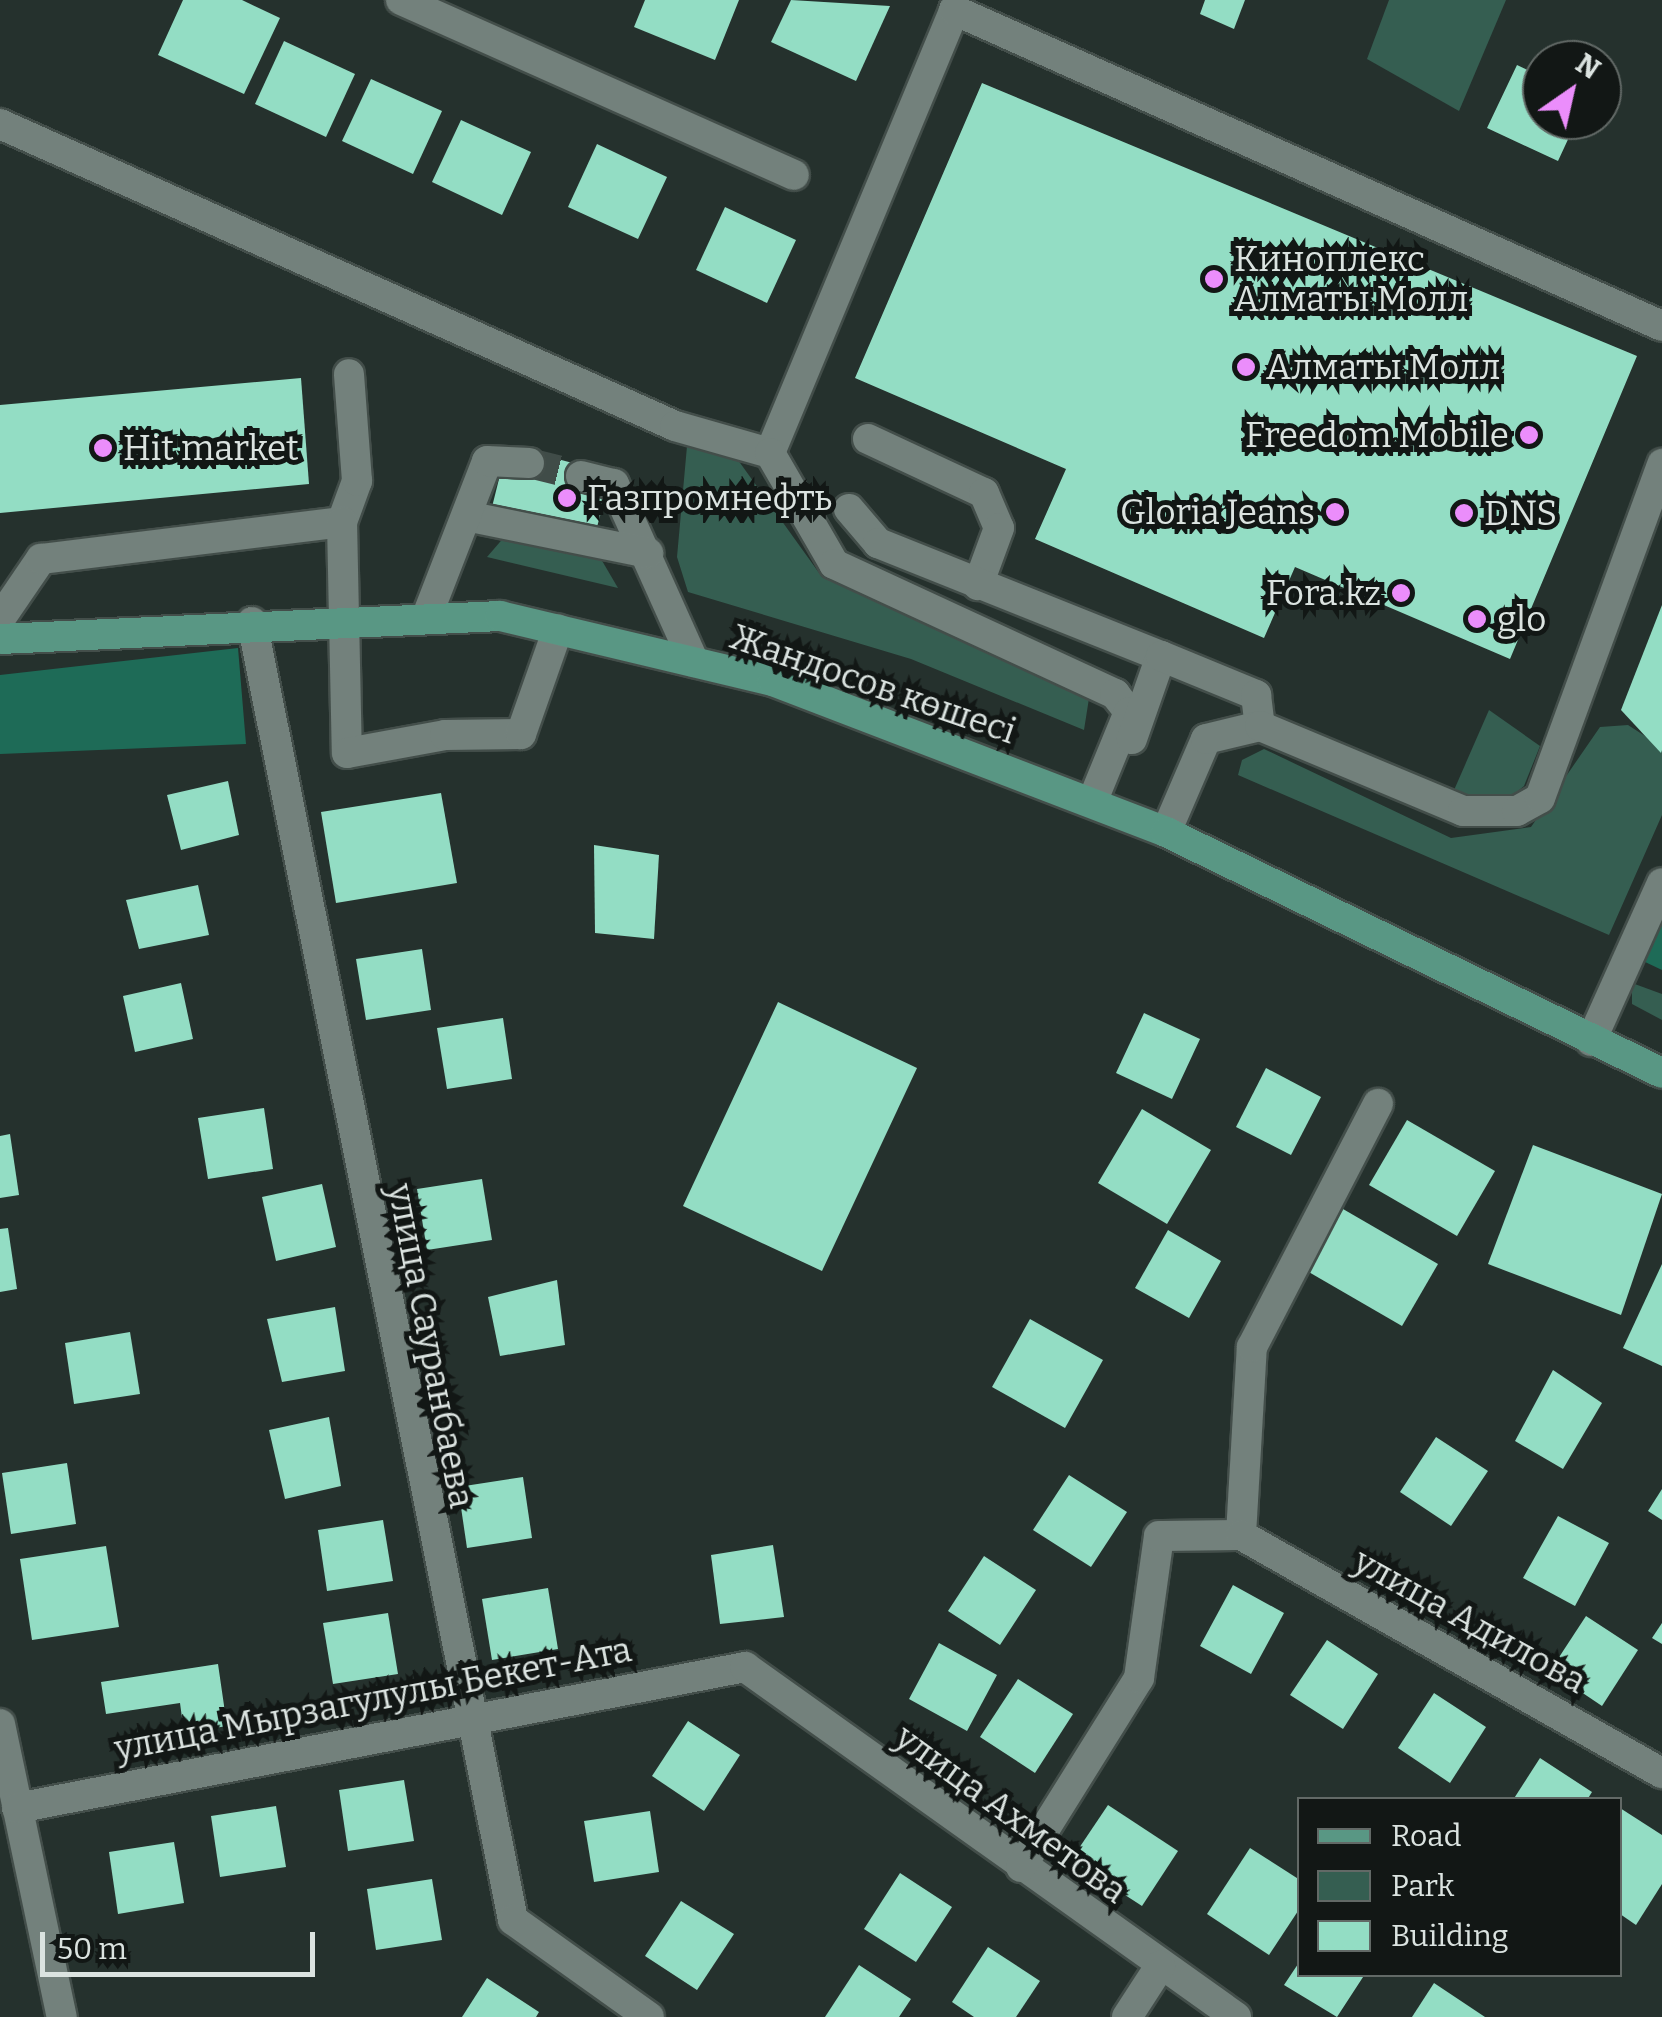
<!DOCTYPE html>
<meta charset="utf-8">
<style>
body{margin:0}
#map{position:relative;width:1662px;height:2017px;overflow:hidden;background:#25312d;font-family:Bitter,serif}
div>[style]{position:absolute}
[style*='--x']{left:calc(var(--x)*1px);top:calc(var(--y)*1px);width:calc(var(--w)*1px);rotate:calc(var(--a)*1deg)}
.green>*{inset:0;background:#355e51}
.forest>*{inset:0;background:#1e6b57}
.building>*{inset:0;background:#93ddc4}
.minor-tunnel>*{height:30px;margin-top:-15px;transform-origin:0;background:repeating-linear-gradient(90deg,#404c48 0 30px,transparent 0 45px)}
.roads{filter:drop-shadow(2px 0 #434e4a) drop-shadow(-2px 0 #434e4a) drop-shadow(0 2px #434e4a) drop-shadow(0 -2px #434e4a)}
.minor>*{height:30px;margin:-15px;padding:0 15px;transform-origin:15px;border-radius:15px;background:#73817c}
.major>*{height:30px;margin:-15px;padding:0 15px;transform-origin:15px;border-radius:15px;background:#599784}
.dots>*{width:28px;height:28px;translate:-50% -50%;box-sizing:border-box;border:5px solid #121715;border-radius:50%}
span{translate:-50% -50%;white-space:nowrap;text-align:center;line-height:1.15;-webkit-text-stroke:10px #121715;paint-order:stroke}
.poi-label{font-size:35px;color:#dbe3e0}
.left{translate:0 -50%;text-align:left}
.right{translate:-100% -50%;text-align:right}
.street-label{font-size:35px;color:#dbe3e0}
.legend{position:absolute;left:1297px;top:1797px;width:325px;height:180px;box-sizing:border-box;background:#121715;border:2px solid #626966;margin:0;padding:12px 18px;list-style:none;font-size:30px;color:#dbe3e0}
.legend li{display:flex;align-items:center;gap:20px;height:50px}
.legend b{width:50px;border:2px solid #626966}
.north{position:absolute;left:1522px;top:40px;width:100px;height:100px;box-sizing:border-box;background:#121715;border:2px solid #626966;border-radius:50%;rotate:34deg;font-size:28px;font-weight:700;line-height:40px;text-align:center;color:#dbe3e0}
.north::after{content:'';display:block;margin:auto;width:35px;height:45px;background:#eb8dfb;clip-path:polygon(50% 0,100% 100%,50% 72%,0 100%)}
.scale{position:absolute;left:40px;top:1932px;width:275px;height:45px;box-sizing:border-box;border:5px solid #dbe3e0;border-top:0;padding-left:12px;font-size:30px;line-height:35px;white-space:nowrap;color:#dbe3e0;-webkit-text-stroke:8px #121715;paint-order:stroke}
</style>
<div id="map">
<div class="green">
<i style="clip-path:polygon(1389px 0,1506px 0,1459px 111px,1367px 59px)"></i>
<i style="clip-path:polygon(688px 435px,738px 460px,822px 577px,1090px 692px,1084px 730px,911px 659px,688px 592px,677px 557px)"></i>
<i style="clip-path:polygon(506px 535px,601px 559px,618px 588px,487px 557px)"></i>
<i style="clip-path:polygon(1489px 710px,1540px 746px,1524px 786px,1498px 808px,1451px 797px)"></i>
<i style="clip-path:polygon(1628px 725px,1662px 747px,1662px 815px,1609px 935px,1238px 775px,1242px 760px,1264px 749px,1451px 838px,1531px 827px,1600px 727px)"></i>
<i style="clip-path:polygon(1632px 983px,1662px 994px,1662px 1020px,1632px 1004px)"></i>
</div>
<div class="forest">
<i style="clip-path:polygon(238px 648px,246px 744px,0 754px,0 675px)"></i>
<i style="clip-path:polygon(1662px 923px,1662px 970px,1643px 961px)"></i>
</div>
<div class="building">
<i style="clip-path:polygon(183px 0,242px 0,280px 18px,244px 94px,158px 55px)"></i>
<i style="clip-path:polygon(645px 0,739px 0,715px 60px,634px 27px)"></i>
<i style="clip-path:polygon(791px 0,890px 6px,856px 81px,771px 42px)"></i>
<i style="clip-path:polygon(1205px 0,1245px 0,1234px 29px,1200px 14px)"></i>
<i style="clip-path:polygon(284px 41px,355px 74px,326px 137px,255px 104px)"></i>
<i style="clip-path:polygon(1517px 65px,1542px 77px,1542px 120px,1577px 120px,1558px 161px,1487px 128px)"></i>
<i style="clip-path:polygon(371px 79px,442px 111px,413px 174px,342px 141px)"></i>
<i style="clip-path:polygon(982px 83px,1637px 356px,1510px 659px,1295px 567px,1264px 638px,1035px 539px,1066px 469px,855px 378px)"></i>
<i style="clip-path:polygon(461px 120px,531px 152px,502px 215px,432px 182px)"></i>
<i style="clip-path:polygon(597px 144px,667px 177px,638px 239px,568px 207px)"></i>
<i style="clip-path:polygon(725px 207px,796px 240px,767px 303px,696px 270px)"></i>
<i style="clip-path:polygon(301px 378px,309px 484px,0 513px,0 405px)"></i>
<i style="clip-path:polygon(531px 452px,584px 466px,606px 494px,594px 538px,491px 511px,502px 467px)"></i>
<i style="clip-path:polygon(1662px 605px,1662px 750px,1661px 753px,1621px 710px)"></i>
<i style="clip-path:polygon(228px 781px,239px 835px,181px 850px,167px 795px)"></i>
<i style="clip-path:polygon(441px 793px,457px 883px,336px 903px,321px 812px)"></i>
<i style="clip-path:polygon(594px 845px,659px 855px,654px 939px,595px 933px)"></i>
<i style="clip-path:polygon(198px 885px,209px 935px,139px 949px,126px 900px)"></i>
<i style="clip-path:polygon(422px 949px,431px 1010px,366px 1020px,356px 959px)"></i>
<i style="clip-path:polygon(181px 983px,193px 1039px,135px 1052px,123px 996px)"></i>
<i style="clip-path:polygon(778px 1002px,917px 1068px,822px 1271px,683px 1206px)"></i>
<i style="clip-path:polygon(1144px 1013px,1200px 1039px,1172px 1099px,1116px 1073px)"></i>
<i style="clip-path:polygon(503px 1018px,512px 1079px,447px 1089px,437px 1028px)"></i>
<i style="clip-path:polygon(1266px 1068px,1321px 1097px,1291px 1155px,1236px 1127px)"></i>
<i style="clip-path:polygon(264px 1108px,273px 1169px,208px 1179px,198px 1118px)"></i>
<i style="clip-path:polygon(1142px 1109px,1211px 1150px,1167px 1224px,1098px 1183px)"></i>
<i style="clip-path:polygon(1407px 1120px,1495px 1171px,1457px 1236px,1369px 1185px)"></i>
<i style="clip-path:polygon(10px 1134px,19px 1195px,0 1198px,0 1136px)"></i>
<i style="clip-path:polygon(1533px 1145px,1662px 1194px,1621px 1315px,1488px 1264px)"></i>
<i style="clip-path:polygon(482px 1179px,492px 1240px,427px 1250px,417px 1189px)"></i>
<i style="clip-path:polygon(322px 1184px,336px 1247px,276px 1261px,262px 1197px)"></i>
<i style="clip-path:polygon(1343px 1209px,1438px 1264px,1402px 1326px,1307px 1271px)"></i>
<i style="clip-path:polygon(8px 1228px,17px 1289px,0 1292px,0 1229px)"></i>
<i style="clip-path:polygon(1168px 1230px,1221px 1261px,1189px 1318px,1135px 1288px)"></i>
<i style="clip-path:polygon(1662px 1264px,1662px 1366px,1623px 1348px)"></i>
<i style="clip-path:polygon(557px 1280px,565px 1345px,500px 1356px,488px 1297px)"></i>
<i style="clip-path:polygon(335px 1307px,345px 1371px,282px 1382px,267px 1319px)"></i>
<i style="clip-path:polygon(1030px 1319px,1103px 1360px,1065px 1428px,992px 1387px)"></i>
<i style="clip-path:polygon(130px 1332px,140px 1394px,74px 1404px,65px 1343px)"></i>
<i style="clip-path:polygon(1553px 1370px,1602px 1403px,1563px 1469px,1515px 1441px)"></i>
<i style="clip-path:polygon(329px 1417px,341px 1486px,285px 1499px,269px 1430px)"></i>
<i style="clip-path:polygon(1436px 1437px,1488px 1471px,1451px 1526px,1400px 1492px)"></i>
<i style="clip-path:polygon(67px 1463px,76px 1524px,11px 1534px,2px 1473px)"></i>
<i style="clip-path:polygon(1069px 1475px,1127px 1512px,1091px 1567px,1033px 1530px)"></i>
<i style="clip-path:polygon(523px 1477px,532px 1538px,467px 1548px,458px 1487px)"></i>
<i style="clip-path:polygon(1662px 1489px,1662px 1520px,1648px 1511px)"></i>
<i style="clip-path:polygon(1558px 1516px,1609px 1543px,1575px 1606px,1523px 1578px)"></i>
<i style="clip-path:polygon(383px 1520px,393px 1581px,327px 1591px,318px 1530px)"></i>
<i style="clip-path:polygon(773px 1545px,784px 1617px,720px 1624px,711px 1555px)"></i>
<i style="clip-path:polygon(106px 1546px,119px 1627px,32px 1640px,20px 1559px)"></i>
<i style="clip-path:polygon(984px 1556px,1036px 1590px,1000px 1645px,948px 1611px)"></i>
<i style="clip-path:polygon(1233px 1585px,1284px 1613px,1251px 1674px,1200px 1646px)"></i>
<i style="clip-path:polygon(548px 1588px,558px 1649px,492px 1660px,482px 1599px)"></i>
<i style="clip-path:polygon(388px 1613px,398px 1674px,333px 1684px,323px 1623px)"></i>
<i style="clip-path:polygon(1586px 1616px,1638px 1650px,1602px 1706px,1550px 1671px)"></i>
<i style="clip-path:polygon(1662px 1623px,1662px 1644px,1652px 1638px)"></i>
<i style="clip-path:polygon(1327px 1640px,1378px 1674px,1343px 1729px,1290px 1695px)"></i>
<i style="clip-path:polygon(939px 1643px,997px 1675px,967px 1731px,909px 1699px)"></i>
<i style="clip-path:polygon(218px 1664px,227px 1726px,184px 1733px,180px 1703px,106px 1714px,101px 1682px)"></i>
<i style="clip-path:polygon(1018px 1679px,1073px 1714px,1035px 1773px,980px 1737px)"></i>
<i style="clip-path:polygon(1434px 1693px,1486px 1727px,1450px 1783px,1398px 1748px)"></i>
<i style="clip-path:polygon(688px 1721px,740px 1755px,704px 1811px,652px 1776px)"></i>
<i style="clip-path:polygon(1540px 1758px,1592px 1792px,1587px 1800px,1513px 1800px)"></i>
<i style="clip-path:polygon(404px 1780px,414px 1841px,348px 1851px,339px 1790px)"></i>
<i style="clip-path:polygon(1108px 1805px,1178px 1851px,1142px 1906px,1071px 1860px)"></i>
<i style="clip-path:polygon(276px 1806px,286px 1867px,220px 1877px,211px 1816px)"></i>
<i style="clip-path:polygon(1620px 1808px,1662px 1835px,1662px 1884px,1636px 1925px,1620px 1914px)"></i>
<i style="clip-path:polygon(650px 1811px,659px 1872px,594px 1882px,584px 1821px)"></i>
<i style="clip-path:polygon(174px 1842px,184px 1903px,118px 1914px,109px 1852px)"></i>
<i style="clip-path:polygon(1250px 1848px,1300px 1880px,1300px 1908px,1269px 1955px,1207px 1914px)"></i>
<i style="clip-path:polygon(900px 1873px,952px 1907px,916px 1962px,864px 1929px)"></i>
<i style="clip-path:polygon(432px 1879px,442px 1940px,376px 1950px,367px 1889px)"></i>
<i style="clip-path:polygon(681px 1901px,734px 1934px,697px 1990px,645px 1956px)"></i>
<i style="clip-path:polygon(988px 1947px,1040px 1981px,1016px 2017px,974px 2017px,952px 2002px)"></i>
<i style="clip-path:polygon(1300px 1961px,1300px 1974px,1365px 1974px,1337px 2017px,1284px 1985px)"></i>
<i style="clip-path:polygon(859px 1965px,911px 1999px,899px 2017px,825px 2017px)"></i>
<i style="clip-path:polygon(487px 1978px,539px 2012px,536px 2017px,462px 2017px)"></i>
<i style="clip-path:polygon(1434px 1983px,1485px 2017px,1412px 2017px)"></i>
</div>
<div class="minor-tunnel">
<i style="--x:529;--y:463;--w:54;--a:14"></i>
</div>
<div class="roads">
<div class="minor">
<i style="--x:401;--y:0;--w:430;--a:24"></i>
<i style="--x:0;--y:124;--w:739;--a:24.1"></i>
<i style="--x:675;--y:426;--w:99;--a:15.9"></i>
<i style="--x:770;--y:453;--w:480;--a:-67.4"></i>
<i style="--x:954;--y:10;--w:775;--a:24.05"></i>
<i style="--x:868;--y:439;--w:128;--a:25"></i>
<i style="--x:984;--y:493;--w:38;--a:67"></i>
<i style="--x:999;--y:528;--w:61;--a:110.2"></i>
<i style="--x:770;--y:453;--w:128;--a:60"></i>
<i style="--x:834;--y:564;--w:310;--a:24.8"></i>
<i style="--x:1115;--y:694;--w:23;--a:52"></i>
<i style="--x:1129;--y:712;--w:97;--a:112.3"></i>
<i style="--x:581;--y:476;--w:34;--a:14"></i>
<i style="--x:614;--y:484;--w:195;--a:65.8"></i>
<i style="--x:849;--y:509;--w:45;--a:49.5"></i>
<i style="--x:878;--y:543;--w:305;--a:21.8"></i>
<i style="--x:1161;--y:656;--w:88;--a:109.3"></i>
<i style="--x:471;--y:517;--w:181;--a:11.5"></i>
<i style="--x:342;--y:522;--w:44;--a:-69.9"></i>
<i style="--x:357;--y:481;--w:107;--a:-94.3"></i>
<i style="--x:427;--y:616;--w:166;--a:-68.8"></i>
<i style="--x:487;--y:461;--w:42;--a:2.7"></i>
<i style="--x:0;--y:619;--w:73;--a:-55.7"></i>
<i style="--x:41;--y:559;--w:303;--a:-7"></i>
<i style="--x:342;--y:522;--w:231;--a:88.8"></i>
<i style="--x:347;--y:753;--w:100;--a:-10.4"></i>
<i style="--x:445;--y:735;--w:76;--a:-0.8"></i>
<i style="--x:521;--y:734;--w:111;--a:-70.6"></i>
<i style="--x:252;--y:622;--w:1324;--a:78.63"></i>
<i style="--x:513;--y:1920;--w:167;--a:35.5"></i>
<i style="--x:1161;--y:656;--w:103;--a:22.3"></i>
<i style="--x:1256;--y:695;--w:31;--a:83"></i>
<i style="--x:1166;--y:832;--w:101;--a:-66.7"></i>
<i style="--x:1206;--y:739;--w:56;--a:-13.5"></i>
<i style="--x:1260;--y:726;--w:220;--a:22.7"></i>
<i style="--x:1463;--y:811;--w:54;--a:0"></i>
<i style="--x:1517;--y:811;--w:26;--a:-29"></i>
<i style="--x:1540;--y:798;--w:356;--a:-69.9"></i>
<i style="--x:1591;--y:1041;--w:173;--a:-65.8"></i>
<i style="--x:1241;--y:1535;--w:188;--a:-86.7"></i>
<i style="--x:1252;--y:1347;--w:274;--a:-62.6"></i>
<i style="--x:0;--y:1724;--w:299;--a:78.1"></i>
<i style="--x:17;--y:1808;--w:742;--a:-10.96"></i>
<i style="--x:745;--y:1667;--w:603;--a:35.48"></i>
<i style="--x:1021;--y:1867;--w:223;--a:-58"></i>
<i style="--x:1139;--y:1678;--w:143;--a:-82"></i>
<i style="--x:1159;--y:1536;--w:82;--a:-0.7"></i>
<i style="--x:1241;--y:1535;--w:484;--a:29.5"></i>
<i style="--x:1127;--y:2017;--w:61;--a:-57.1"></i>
</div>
<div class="major">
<i style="--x:0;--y:639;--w:501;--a:-2.63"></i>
<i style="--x:500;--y:616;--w:281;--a:13.4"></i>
<i style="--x:773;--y:681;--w:421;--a:21"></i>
<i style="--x:1166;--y:832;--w:551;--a:25.91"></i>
</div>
</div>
<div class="dots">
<i style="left:1214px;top:279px;background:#eb8dfb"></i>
<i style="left:1246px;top:367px;background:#eb8dfb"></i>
<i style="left:1529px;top:435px;background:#eb8dfb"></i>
<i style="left:103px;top:448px;background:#eb8dfb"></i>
<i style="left:567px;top:498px;background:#eb8dfb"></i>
<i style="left:1335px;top:512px;background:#eb8dfb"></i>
<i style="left:1464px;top:513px;background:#eb8dfb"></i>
<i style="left:1401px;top:593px;background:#eb8dfb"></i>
<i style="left:1477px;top:619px;background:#eb8dfb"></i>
</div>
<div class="poi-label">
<span class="left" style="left:1234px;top:279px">Киноплекс<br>Алматы Молл</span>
<span class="left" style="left:1266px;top:367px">Алматы Молл</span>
<span class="right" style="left:1509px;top:435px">Freedom Mobile</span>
<span class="left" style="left:123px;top:448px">Hit market</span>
<span class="left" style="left:587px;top:498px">Газпромнефть</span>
<span class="right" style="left:1315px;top:512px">Gloria Jeans</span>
<span class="left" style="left:1484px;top:513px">DNS</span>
<span class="right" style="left:1381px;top:593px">Fora.kz</span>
<span class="left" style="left:1497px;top:619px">glo</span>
</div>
<div class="street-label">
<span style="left:873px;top:684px;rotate:19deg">Жандосов көшесі</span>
<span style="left:431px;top:1346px;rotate:79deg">улица Сауранбаева</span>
<span style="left:1470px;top:1621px;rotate:29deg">улица Адилова</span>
<span style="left:373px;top:1699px;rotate:-11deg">улица Мырзагулулы Бекет-Ата</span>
<span style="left:1011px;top:1814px;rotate:36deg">улица Ахметова</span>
</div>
<ul class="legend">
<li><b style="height:12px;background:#599784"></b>Road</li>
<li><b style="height:28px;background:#355e51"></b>Park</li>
<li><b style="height:28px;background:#93ddc4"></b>Building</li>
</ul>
<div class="north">N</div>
<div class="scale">50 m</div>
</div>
